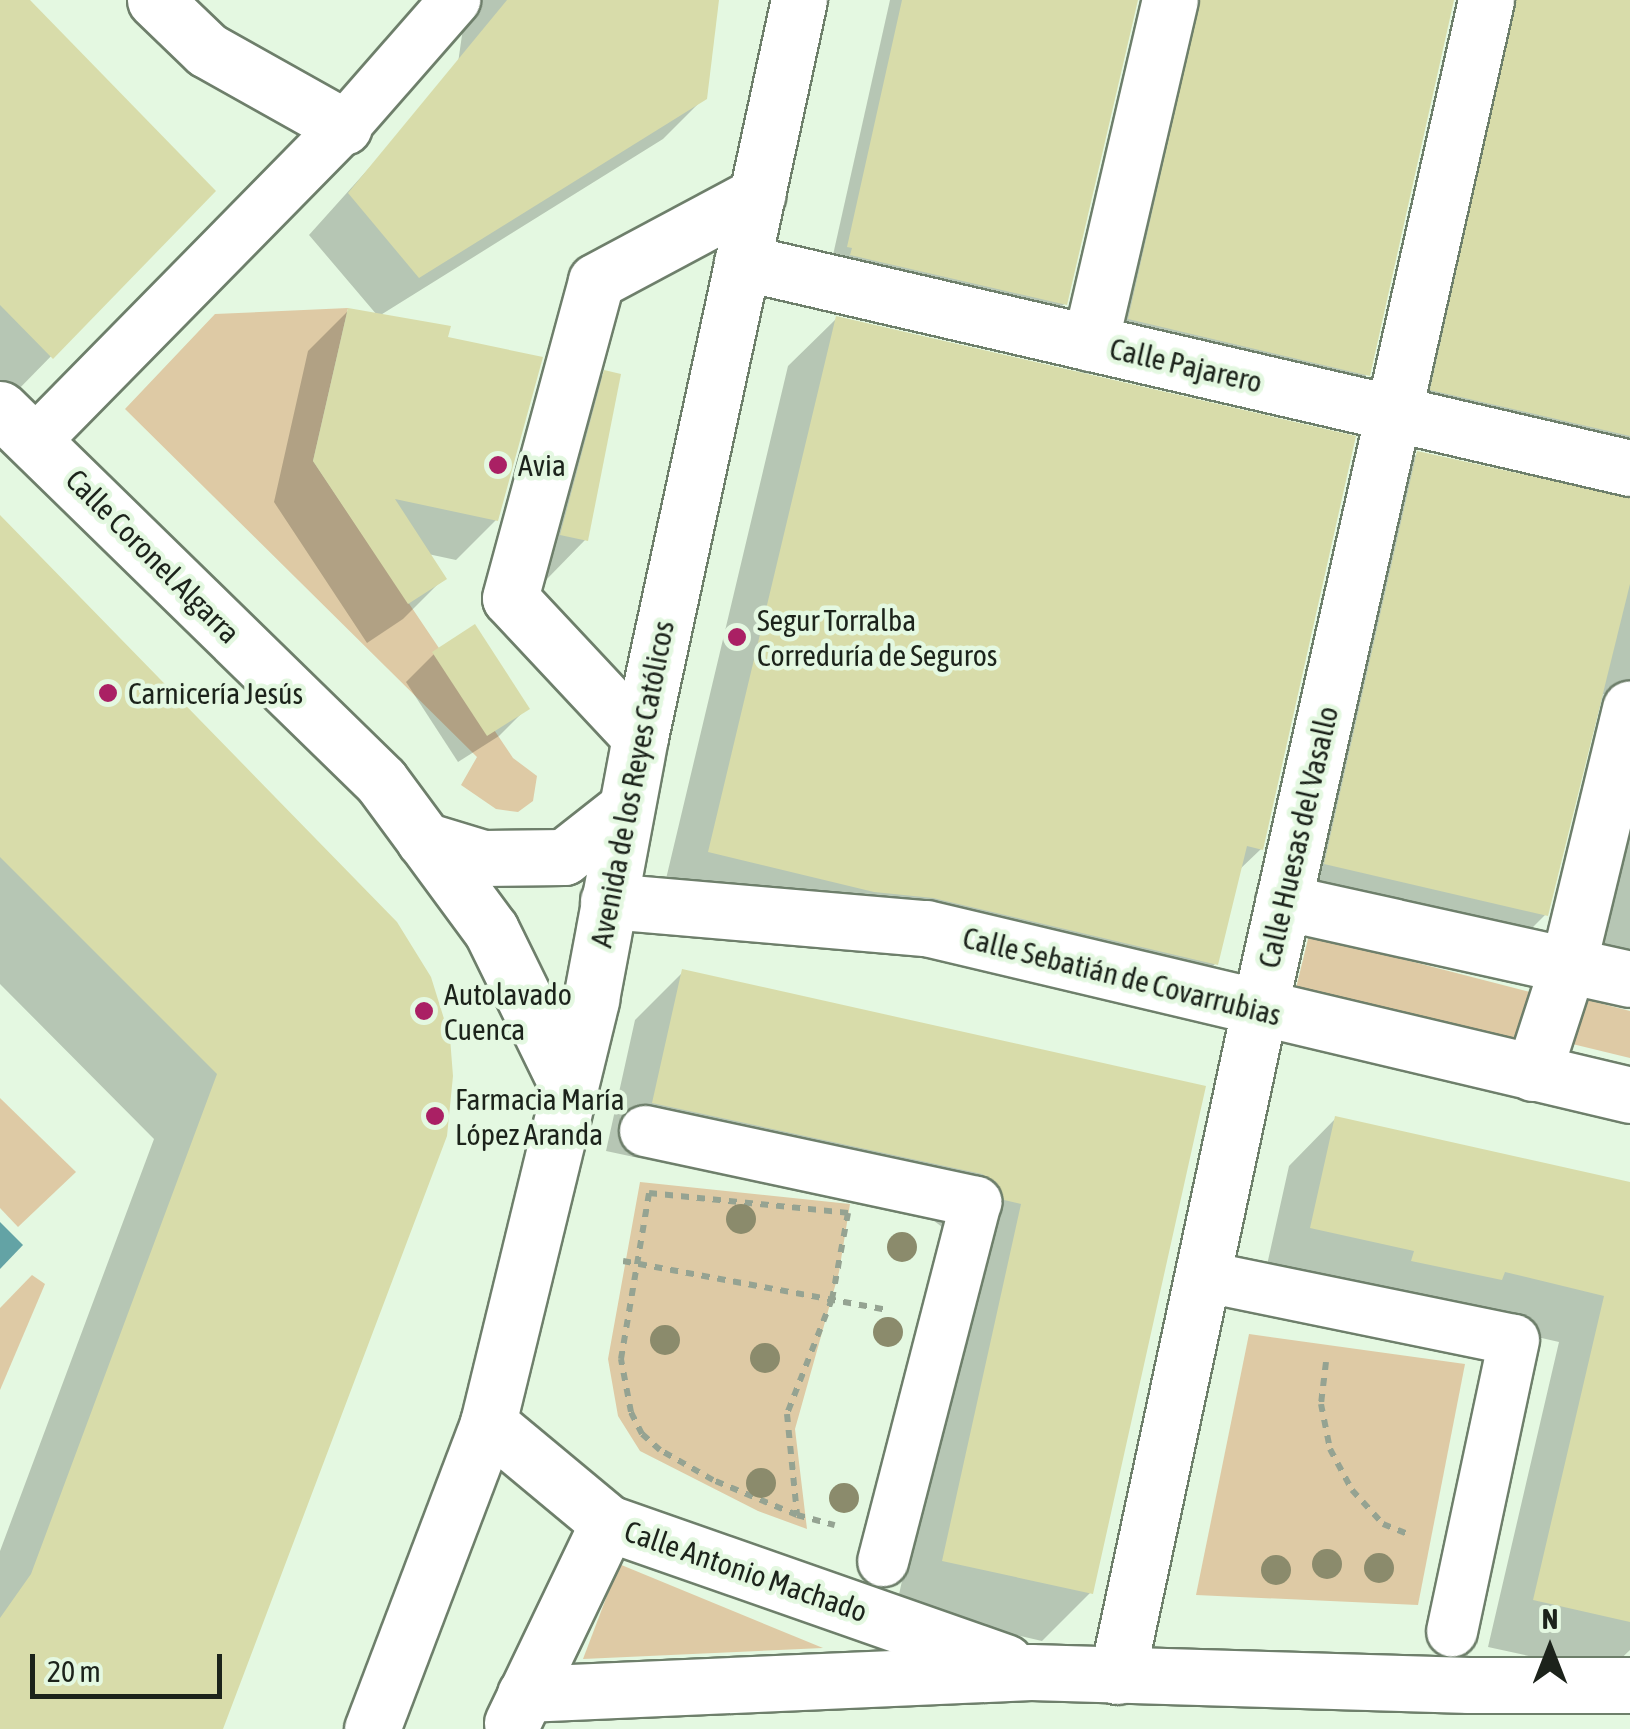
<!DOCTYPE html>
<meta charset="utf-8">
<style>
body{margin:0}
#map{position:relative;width:1630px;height:1729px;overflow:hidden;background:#e4f8e1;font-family:"Asap Condensed",sans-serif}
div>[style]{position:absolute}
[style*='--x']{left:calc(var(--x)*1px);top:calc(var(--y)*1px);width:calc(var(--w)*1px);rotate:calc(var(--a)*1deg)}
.green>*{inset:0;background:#decaa5}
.water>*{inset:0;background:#63a3a5}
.shadow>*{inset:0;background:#0003}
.building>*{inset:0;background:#d8dcaa}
.path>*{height:6px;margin-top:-3px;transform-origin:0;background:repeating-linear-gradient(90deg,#95a392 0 8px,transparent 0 16px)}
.roads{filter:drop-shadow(2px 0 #6e7f6b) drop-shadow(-2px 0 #6e7f6b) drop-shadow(0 2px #6e7f6b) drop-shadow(0 -2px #6e7f6b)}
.pedestrian>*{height:50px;margin:-25px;padding:0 25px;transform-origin:25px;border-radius:25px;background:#fff}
.minor>*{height:55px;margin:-27.5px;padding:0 27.5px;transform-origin:27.5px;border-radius:27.5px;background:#fff}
.secondary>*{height:55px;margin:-27.5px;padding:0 27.5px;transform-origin:27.5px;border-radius:27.5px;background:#fff}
.trees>*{width:30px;height:30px;margin:-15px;border-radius:50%;background:#8b8b6c}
.dots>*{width:28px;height:28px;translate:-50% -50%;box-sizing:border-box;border:5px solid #e4f8e1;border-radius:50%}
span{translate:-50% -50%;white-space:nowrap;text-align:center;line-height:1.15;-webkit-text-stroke:9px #e4f8e1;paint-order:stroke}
.street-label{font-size:30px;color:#1c231b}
.poi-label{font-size:30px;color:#1c231b}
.left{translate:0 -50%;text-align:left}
.north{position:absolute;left:1500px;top:1599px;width:100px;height:100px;-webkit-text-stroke:8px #e4f8e1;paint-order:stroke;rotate:0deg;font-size:28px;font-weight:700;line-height:40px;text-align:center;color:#1c231b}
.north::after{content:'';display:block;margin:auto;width:35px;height:45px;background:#1c231b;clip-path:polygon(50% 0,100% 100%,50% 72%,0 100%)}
.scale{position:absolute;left:30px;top:1654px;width:192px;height:45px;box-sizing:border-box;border:5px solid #1c231b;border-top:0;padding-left:12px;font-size:30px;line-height:35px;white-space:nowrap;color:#1c231b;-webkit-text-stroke:8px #e4f8e1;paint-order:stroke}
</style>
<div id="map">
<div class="green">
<i style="clip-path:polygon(348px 308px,313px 461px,513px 758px,537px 776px,533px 801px,518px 812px,496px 809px,461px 785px,477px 757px,125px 409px,215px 314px)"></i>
<i style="clip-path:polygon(1309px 935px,1530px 992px,1517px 1043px,1296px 988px)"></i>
<i style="clip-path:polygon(1568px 995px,1630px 1011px,1630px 1058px,1556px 1040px)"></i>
<i style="clip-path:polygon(0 1098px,76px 1172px,18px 1227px,0 1208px)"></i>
<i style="clip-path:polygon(640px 1182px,850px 1204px,839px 1272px,795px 1429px,807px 1529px,758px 1511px,640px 1451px,618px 1416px,608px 1359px)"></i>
<i style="clip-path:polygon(32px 1275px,45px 1284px,0 1390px,0 1308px)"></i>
<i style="clip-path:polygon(1249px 1334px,1465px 1364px,1418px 1605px,1196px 1595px)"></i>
<i style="clip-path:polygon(619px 1564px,823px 1648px,583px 1659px)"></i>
</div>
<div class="water">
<i style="clip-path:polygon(0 1222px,23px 1245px,0 1269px)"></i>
</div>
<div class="shadow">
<i style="clip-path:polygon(0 0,26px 0,213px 191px,11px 397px,0 386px)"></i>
<i style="clip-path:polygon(467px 0,718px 0,704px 98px,663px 139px,379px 316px,445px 339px,496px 520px,456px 560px,428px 554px,443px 579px,403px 619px,367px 643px,274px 502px,308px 351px,349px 310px,377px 315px,309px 235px,397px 137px,447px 140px)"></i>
<i style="clip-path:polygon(890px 0,1135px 0,1064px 304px,1047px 321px,831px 264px)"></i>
<i style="clip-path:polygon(1178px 0,1451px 0,1367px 374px,1350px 392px,1112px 336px)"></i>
<i style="clip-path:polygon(1494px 0,1630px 0,1630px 460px,1414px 407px)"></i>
<i style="clip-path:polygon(836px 319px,1261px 849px,1238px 871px,1215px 964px,1168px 1012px,884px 944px,661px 900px,788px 366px)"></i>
<i style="clip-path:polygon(605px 373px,586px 539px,546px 580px,521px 574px,565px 413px)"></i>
<i style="clip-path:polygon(1418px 453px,1630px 501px,1630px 700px,1618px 694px,1603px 694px,1546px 914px,1528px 932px,1308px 881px,1400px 471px)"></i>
<i style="clip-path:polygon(0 519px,395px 923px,219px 1729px,0 1729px,0 1551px,154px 1139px,0 984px)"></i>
<i style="clip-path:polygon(434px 654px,527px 708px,499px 736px,458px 762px,406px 682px)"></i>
<i style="clip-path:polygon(1630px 792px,1630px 953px,1593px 945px)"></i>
<i style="clip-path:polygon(683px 972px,1203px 1088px,1090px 1593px,1042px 1641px,896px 1608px,975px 1251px,934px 1221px,606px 1151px,635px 1020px)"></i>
<i style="clip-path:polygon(1335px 1119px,1630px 1185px,1630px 1650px,1606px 1673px,1488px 1647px,1559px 1342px,1265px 1274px,1289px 1166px)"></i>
</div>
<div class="building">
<i style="clip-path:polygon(0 0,30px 0,216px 191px,53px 359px,0 305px)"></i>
<i style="clip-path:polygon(507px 0,719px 0,707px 99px,419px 278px,348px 193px)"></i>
<i style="clip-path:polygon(902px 0,1138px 0,1067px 305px,850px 255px,852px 248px,847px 247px)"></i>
<i style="clip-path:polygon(1200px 0,1454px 0,1370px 376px,1128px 319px)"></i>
<i style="clip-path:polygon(1516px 0,1630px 0,1630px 436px,1430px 390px)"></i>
<i style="clip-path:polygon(348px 308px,451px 326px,448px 337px,543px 357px,498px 521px,395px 499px,447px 579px,408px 604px,313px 461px)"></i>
<i style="clip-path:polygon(836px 316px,1356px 436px,1263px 850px,1247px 846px,1218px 965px,933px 898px,874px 892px,708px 852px)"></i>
<i style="clip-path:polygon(604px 370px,621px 374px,588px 541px,560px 535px)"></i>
<i style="clip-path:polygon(1417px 451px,1630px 498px,1630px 584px,1548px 916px,1324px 864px)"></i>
<i style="clip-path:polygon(0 515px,397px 922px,431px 977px,450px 1038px,453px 1076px,447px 1136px,223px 1729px,0 1729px,0 1618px,31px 1574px,217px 1074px,0 857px)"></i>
<i style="clip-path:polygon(475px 624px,530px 709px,487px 736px,432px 652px)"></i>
<i style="clip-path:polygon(682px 969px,1206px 1086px,1093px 1594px,942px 1561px,1021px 1204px,1004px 1200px,996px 1182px,982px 1174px,652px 1103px)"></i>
<i style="clip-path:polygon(1335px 1116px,1630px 1182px,1630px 1622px,1533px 1600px,1604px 1296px,1505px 1272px,1502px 1280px,1411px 1261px,1414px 1251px,1310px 1228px)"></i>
</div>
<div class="path">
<i style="--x:649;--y:1193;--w:200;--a:5.7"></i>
<i style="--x:848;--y:1213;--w:87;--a:100.5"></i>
<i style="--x:832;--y:1299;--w:123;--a:111.4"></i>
<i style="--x:787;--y:1414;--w:101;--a:84.3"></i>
<i style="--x:797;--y:1515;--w:91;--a:-157.4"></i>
<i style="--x:713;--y:1480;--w:61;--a:-150.5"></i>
<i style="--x:660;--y:1450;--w:24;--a:-138"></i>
<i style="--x:642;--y:1434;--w:25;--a:-117"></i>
<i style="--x:631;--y:1412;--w:54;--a:-100.7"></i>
<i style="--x:621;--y:1359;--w:168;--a:-80.4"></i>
<i style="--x:623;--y:1261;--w:269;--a:10.5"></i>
<i style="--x:1326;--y:1362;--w:42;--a:96.8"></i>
<i style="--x:1321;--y:1404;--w:46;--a:78.7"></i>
<i style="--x:1330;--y:1449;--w:47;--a:61.8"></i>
<i style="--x:1352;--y:1490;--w:46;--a:47.6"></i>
<i style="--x:1383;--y:1524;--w:31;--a:22"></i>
<i style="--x:797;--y:1515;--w:39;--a:15"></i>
</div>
<div class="roads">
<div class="pedestrian">
<i style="--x:35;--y:441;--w:441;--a:-45.5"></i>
<i style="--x:344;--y:127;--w:169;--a:-48.8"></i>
<i style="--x:645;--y:1131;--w:339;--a:12.1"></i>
<i style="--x:976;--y:1202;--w:371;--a:104.5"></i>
<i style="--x:1202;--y:1276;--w:318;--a:11.6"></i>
<i style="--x:1514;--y:1340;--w:298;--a:102"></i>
</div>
<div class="minor">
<i style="--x:155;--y:0;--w:72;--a:43.9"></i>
<i style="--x:207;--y:50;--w:157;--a:29.3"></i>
<i style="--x:742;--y:262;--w:912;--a:13.06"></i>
<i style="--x:1090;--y:343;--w:352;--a:-76.9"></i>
<i style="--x:0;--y:409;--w:532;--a:44.32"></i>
<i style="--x:381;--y:781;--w:185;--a:53.6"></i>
<i style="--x:491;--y:930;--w:177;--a:63.9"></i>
<i style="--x:640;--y:737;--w:190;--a:-133.1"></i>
<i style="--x:510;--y:598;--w:328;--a:-74.8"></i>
<i style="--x:596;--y:281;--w:183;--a:-28.1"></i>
<i style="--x:424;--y:840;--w:62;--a:17"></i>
<i style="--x:483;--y:858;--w:81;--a:-0.7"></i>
<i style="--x:564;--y:857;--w:78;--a:-38.2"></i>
<i style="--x:608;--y:901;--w:319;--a:4.9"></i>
<i style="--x:926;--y:928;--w:724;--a:13.34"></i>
<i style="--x:1283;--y:902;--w:355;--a:12.5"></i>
<i style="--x:1533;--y:1073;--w:114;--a:-72"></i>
<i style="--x:1568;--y:965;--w:264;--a:-76.4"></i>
<i style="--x:488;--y:1423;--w:156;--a:39.8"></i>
<i style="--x:608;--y:1523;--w:421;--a:19.3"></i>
<i style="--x:1117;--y:1676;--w:681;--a:-77.96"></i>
<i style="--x:1259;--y:1010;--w:1035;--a:-77.33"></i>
<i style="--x:525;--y:1694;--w:506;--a:-2.49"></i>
<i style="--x:1031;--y:1672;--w:438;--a:1.7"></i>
<i style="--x:1469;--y:1685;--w:161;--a:0"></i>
<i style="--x:512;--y:1723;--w:222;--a:-64.4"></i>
</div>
<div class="secondary">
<i style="--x:372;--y:1729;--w:327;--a:-69.2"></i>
<i style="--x:488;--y:1423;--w:436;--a:-76.3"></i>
<i style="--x:591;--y:999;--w:267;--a:-79.4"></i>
<i style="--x:640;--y:737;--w:754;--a:-77.83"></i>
</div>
</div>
<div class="trees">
<i style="left:741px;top:1219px"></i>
<i style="left:902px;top:1247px"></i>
<i style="left:888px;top:1332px"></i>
<i style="left:665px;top:1340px"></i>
<i style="left:765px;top:1358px"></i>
<i style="left:761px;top:1483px"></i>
<i style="left:844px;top:1498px"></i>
<i style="left:1327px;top:1564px"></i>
<i style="left:1379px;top:1568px"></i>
<i style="left:1276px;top:1570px"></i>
</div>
<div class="dots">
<i style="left:498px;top:465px;background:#aa2064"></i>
<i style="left:737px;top:637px;background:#aa2064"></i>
<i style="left:108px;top:693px;background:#aa2064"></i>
<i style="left:424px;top:1011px;background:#aa2064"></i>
<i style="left:435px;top:1116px;background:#aa2064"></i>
</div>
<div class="street-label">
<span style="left:1186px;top:365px;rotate:13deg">Calle Pajarero</span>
<span style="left:153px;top:556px;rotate:45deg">Calle Coronel Algarra</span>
<span style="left:632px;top:784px;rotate:-79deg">Avenida de los Reyes Católicos</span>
<span style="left:1298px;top:837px;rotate:-77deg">Calle Huesas del Vasallo</span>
<span style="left:1122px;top:976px;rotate:14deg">Calle Sebatián de Covarrubias</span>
<span style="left:746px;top:1571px;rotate:19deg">Calle Antonio Machado</span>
</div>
<div class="poi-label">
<span class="left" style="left:518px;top:465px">Avia</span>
<span class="left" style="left:757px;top:637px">Segur Torralba<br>Correduría de Seguros</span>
<span class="left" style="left:128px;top:693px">Carnicería Jesús</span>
<span class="left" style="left:444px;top:1011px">Autolavado<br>Cuenca</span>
<span class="left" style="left:455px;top:1116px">Farmacia María<br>López Aranda</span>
</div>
<div class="north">N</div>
<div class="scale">20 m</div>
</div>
